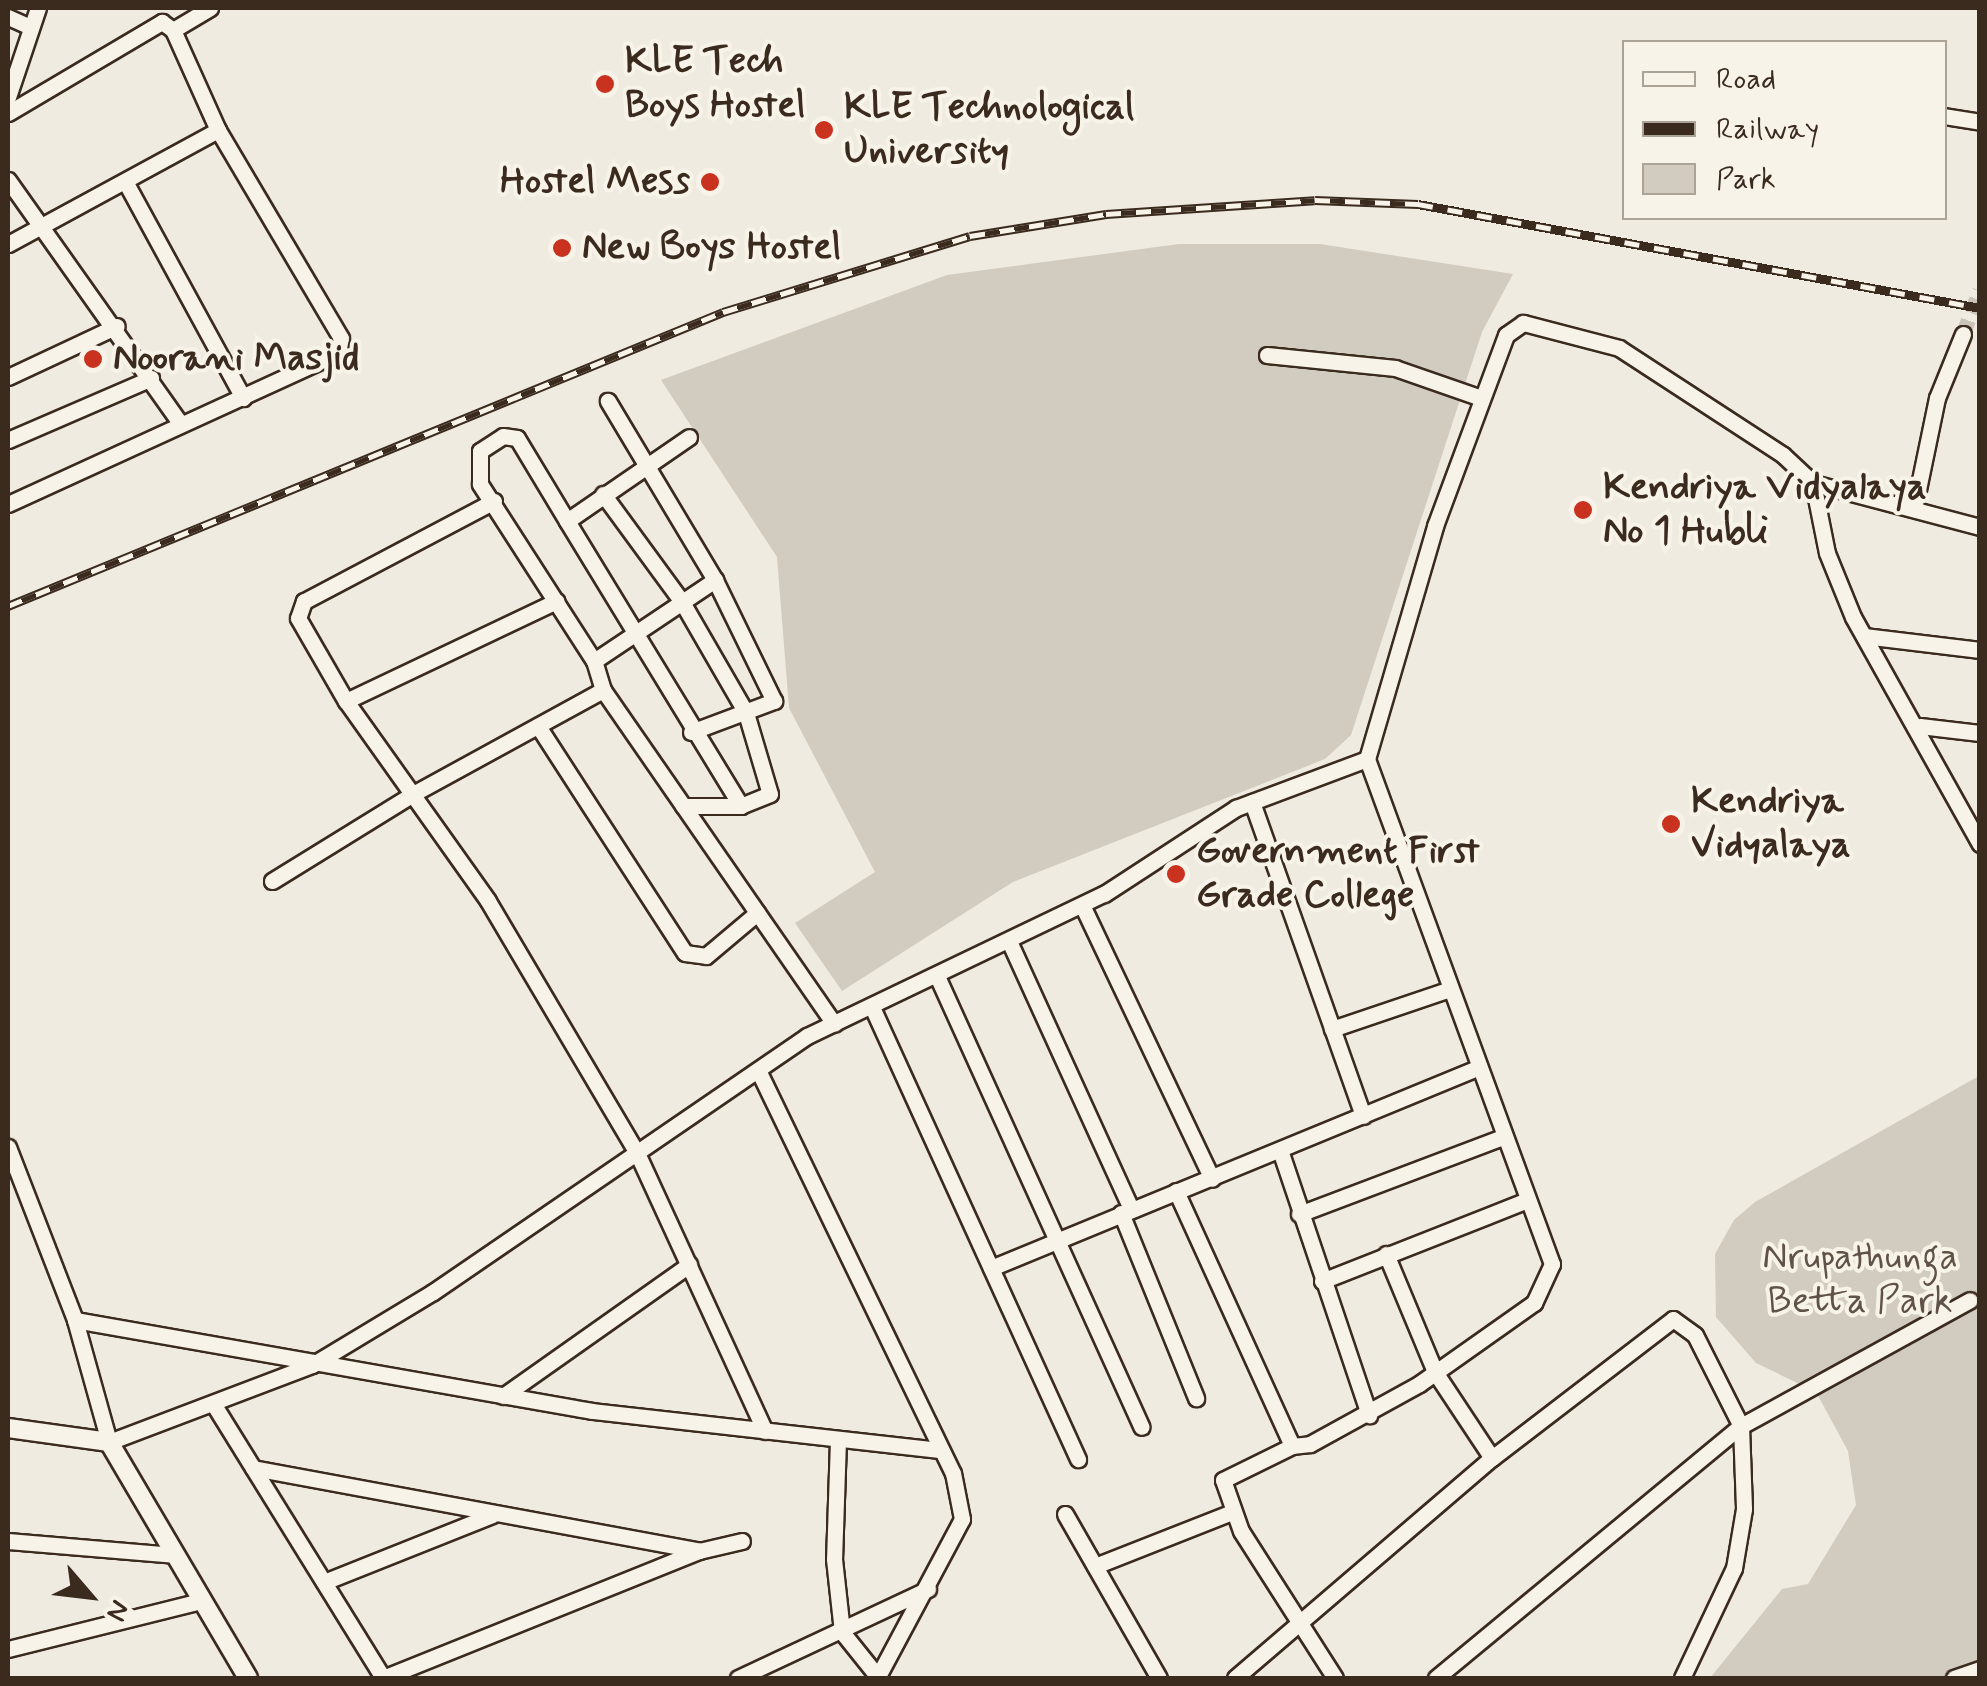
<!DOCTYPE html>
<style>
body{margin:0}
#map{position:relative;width:1987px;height:1686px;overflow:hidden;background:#efebe0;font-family:Mynerve,sans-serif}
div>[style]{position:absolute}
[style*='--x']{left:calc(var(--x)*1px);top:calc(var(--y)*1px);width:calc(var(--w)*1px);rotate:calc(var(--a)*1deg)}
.green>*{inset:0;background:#d1cbc0}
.minor-tunnel>*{height:15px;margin-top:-7.5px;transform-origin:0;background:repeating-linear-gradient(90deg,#cbc4b9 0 15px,transparent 0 23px)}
.roads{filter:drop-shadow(2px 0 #3b2a1e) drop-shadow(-2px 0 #3b2a1e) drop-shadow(0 2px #3b2a1e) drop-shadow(0 -2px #3b2a1e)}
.minor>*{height:15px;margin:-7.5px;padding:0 7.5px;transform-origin:7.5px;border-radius:7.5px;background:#f7f3e8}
.tertiary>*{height:18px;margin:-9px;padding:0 9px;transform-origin:9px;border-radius:9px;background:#f7f3e8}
.rail>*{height:9px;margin-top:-4.5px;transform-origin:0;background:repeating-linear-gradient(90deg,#f7f3e8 0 15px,#3b2a1e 0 30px);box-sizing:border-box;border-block:2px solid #3b2a1e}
.dots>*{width:28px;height:28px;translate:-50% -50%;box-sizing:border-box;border:5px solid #f7f3e8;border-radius:50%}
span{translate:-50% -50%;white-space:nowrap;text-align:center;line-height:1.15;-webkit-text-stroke:8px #f7f3e8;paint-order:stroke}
.poi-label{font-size:38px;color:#3b2a1e;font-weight:700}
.left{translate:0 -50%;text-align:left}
.right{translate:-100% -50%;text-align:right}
.park-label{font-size:38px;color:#605246}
.frame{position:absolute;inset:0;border:10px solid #3b2a1e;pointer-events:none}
.legend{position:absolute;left:1622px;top:40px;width:325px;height:180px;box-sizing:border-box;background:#f7f3e8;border:2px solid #aca397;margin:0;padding:12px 18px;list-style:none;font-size:30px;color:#3b2a1e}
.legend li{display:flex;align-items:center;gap:20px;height:50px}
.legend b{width:50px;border:2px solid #aca397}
.north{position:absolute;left:40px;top:1546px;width:100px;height:100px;-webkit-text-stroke:8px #f7f3e8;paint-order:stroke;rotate:118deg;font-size:28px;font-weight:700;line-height:40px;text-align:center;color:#3b2a1e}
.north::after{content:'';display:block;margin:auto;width:35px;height:45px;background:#3b2a1e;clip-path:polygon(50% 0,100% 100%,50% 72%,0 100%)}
</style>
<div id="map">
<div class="green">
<i style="clip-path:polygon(1179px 244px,1320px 244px,1513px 274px,1482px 332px,1351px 735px,1325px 759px,1013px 882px,842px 991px,795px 923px,875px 872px,789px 708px,777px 557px,661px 380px,947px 275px)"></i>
<i style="clip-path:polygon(1979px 1076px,1979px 1678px,1710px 1678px,1782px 1589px,1808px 1584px,1856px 1505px,1848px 1451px,1816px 1392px,1756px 1363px,1716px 1317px,1715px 1254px,1734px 1220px,1755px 1202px)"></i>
</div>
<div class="minor-tunnel">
<i style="--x:1963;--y:334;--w:47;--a:-68.9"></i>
</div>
<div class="roads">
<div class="minor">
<i style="--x:8;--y:17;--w:24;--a:24"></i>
<i style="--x:173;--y:30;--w:43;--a:-30.7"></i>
<i style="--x:8;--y:97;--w:94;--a:-71.4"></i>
<i style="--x:8;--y:113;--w:179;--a:-30.6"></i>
<i style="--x:162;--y:22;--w:14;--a:36"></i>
<i style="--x:173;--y:30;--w:110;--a:65.8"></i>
<i style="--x:218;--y:130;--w:239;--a:151.5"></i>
<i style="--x:1944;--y:116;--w:36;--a:9"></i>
<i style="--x:8;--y:180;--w:298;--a:54.7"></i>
<i style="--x:126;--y:183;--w:245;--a:61.4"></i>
<i style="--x:1267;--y:355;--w:129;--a:5.8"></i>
<i style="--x:1395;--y:368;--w:91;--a:19.2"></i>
<i style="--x:8;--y:377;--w:120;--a:-25.1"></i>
<i style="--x:8;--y:440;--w:156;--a:-23.4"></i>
<i style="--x:1813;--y:483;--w:71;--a:78.7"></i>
<i style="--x:1827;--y:553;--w:69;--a:67.9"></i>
<i style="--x:1853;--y:617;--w:260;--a:60.8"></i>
<i style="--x:603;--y:494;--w:134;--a:53.8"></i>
<i style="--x:682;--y:602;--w:128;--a:60"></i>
<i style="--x:746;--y:713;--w:84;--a:73.5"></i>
<i style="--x:770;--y:794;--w:31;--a:158"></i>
<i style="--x:494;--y:501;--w:215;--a:152.2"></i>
<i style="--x:304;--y:601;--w:18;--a:109"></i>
<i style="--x:298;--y:618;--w:96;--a:60"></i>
<i style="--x:346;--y:701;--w:245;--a:54.6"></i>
<i style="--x:488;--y:901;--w:293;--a:59.4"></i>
<i style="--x:637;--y:1153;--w:306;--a:65.3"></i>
<i style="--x:8;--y:504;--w:363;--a:-24.6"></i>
<i style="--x:338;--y:353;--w:15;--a:-79"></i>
<i style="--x:341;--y:338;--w:242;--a:-120.6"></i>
<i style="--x:1914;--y:509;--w:113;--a:-78.3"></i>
<i style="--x:1937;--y:398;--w:69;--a:-67.9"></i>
<i style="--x:567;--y:521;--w:334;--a:58.6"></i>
<i style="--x:741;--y:806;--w:58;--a:180"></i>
<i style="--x:1864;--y:636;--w:117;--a:6.9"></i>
<i style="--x:594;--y:661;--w:211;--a:-122.8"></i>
<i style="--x:480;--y:484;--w:33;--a:-90"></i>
<i style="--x:480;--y:451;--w:27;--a:-33"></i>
<i style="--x:503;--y:436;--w:14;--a:8"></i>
<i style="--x:517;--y:438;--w:97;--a:58.9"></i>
<i style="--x:567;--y:521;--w:148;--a:-34.5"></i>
<i style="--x:603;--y:690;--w:30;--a:-107"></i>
<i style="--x:594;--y:661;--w:146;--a:-33.8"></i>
<i style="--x:715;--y:580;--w:209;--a:-120.9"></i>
<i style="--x:346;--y:701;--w:233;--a:-25.4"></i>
<i style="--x:538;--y:726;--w:270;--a:57.1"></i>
<i style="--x:685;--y:953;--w:21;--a:8"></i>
<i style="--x:706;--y:956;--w:67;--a:-40.1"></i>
<i style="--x:1920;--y:726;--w:60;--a:6.7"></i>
<i style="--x:691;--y:732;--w:89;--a:-20.5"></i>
<i style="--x:774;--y:701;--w:135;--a:-116"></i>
<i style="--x:1252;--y:802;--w:333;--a:70.5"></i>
<i style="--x:272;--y:881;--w:163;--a:-31.7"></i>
<i style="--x:411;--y:795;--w:219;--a:-28.7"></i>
<i style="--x:603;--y:690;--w:406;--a:55.3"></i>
<i style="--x:1082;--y:905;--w:303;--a:64.6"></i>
<i style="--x:1009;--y:941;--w:292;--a:65.5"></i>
<i style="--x:937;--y:976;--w:495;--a:65.6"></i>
<i style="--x:872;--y:1007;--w:497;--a:65.5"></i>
<i style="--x:1332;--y:1029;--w:125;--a:-18.7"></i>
<i style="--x:758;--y:1070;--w:448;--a:64.2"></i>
<i style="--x:953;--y:1473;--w:47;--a:78.9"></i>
<i style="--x:962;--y:1519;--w:180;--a:118.1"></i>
<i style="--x:8;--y:1147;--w:186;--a:68.8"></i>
<i style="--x:75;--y:1320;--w:127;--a:74.4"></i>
<i style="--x:109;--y:1442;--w:217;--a:-20.8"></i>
<i style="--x:312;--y:1365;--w:141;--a:-31.1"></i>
<i style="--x:433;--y:1292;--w:453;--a:-34.4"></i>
<i style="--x:807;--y:1036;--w:329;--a:-25.6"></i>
<i style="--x:1104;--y:894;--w:158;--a:-33.1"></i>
<i style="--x:1236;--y:808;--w:140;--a:-20.5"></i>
<i style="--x:1280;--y:1150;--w:280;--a:71.4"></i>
<i style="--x:1176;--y:1191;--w:280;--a:65.5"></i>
<i style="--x:1121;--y:1213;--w:200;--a:67.9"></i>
<i style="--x:1299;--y:1214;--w:218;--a:-20.7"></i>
<i style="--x:1386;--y:1254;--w:128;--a:67.4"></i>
<i style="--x:1435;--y:1372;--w:103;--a:56.5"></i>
<i style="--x:991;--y:1268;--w:526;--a:-22.37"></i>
<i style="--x:1322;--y:1281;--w:218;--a:-21.5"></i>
<i style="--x:75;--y:1320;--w:525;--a:9.98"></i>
<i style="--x:592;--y:1411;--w:351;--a:6.4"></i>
<i style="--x:503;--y:1396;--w:228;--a:-35.2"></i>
<i style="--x:214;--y:1405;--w:321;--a:58.2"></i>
<i style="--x:838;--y:1440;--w:119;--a:91.9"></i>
<i style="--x:834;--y:1559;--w:73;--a:83.7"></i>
<i style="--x:842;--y:1632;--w:58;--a:51.3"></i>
<i style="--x:253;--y:1468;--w:454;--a:10.5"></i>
<i style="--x:699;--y:1551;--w:44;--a:-13.1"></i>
<i style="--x:1065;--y:1514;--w:189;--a:60.2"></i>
<i style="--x:8;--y:1541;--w:166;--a:4.8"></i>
<i style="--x:1095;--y:1566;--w:147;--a:-21.5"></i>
<i style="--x:324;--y:1582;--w:181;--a:-21.7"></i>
<i style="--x:8;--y:1649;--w:199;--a:-14"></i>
<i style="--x:383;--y:1678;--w:341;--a:-21.9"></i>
<i style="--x:738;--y:1678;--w:210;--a:-25.1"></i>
<i style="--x:1235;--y:1678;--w:338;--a:-40.6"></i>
<i style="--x:1492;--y:1458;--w:228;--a:-37.5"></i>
<i style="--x:1673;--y:1319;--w:27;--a:36"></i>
<i style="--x:1695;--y:1335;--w:102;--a:63.2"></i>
<i style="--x:1741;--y:1426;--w:83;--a:87.9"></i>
<i style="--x:1744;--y:1509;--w:60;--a:99.6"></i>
<i style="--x:1734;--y:1568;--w:122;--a:115.3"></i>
<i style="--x:1335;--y:1678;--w:174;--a:-122.6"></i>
<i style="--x:1241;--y:1531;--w:54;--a:-109.4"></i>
<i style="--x:1223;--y:1480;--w:77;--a:-26.2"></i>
<i style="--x:1292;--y:1446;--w:18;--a:-6"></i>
<i style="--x:1310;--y:1444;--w:124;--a:-28.8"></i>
<i style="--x:1419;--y:1384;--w:141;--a:-35.2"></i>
<i style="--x:1534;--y:1303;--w:43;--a:-65.2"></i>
<i style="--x:1552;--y:1264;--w:538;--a:-110.12"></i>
<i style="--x:1367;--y:759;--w:243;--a:-73.7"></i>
<i style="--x:1435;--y:526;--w:204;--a:-69.6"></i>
<i style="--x:1506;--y:335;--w:21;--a:-35"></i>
<i style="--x:1523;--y:323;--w:99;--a:14.6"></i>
<i style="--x:1619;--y:348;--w:196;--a:33.1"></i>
<i style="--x:1783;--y:455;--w:41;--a:43"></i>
<i style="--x:1813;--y:483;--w:173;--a:14.8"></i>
<i style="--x:1436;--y:1678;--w:396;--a:-39.6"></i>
<i style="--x:1741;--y:1426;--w:261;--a:-28.8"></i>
<i style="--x:1954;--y:1678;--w:28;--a:-19"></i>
</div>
<div class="tertiary">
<i style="--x:8;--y:1428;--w:102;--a:7.9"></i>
<i style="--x:109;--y:1442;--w:274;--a:59.5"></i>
</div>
</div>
<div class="rail">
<i style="--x:8;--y:606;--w:773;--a:-22.35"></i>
<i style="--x:723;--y:312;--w:258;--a:-17.1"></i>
<i style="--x:970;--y:236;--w:138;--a:-9.2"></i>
<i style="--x:1106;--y:214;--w:209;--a:-3.8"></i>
<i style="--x:1315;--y:200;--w:103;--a:2.2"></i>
<i style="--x:1418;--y:204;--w:572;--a:10.48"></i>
</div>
<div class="dots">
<i style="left:605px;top:84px;background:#c8321e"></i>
<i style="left:824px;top:130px;background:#c8321e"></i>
<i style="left:710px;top:182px;background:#c8321e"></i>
<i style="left:562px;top:248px;background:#c8321e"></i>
<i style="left:93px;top:359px;background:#c8321e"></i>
<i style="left:1583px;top:510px;background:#c8321e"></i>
<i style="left:1671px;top:824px;background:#c8321e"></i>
<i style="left:1176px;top:874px;background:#c8321e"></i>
</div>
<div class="poi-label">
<span class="left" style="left:625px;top:84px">KLE Tech<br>Boys Hostel</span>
<span class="left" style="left:844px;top:130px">KLE Technological<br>University</span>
<span class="right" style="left:690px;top:182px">Hostel Mess</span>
<span class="left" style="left:582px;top:248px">New Boys Hostel</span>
<span class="left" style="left:113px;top:359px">Noorani Masjid</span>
<span class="left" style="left:1603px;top:510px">Kendriya Vidyalaya<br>No 1 Hubli</span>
<span class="left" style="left:1691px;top:824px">Kendriya<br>Vidyalaya</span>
<span class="left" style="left:1196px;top:874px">Government First<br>Grade College</span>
</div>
<div class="park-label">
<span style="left:1860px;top:1280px">Nrupathunga<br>Betta Park</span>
</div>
<div class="frame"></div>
<ul class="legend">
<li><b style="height:12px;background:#f7f3e8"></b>Road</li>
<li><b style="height:12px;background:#3b2a1e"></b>Railway</li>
<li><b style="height:28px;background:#d1cbc0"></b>Park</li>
</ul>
<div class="north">N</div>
</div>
